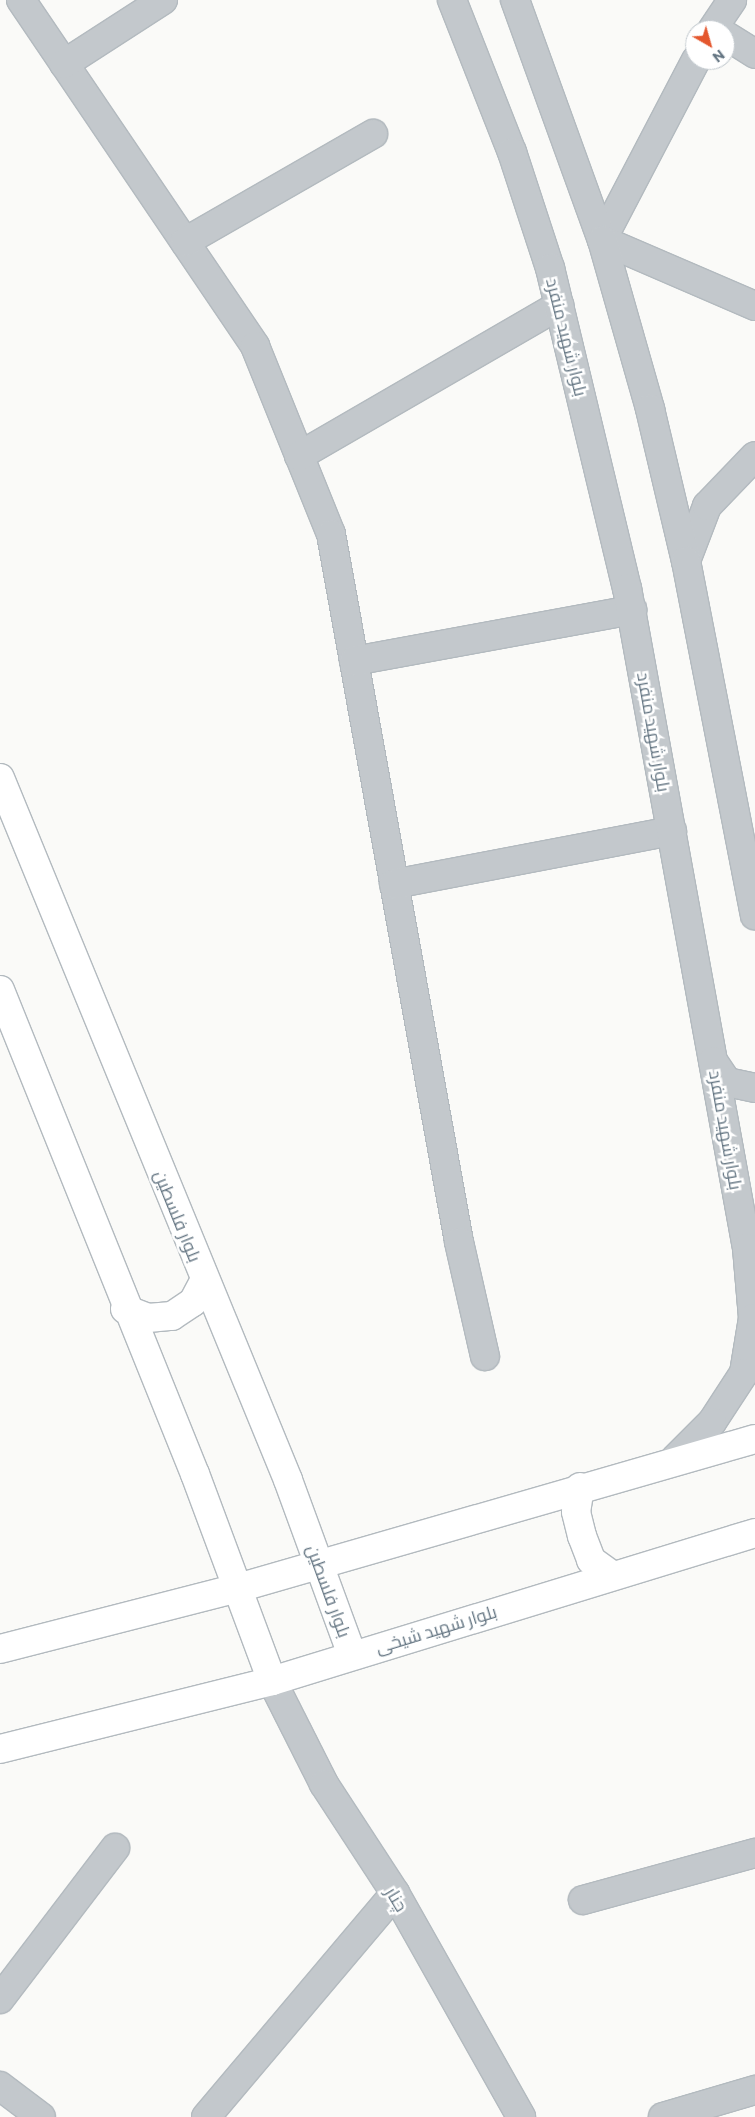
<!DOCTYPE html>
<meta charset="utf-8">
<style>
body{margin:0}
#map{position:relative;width:755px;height:2117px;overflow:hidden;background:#fafaf8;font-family:Commissioner,Cairo,sans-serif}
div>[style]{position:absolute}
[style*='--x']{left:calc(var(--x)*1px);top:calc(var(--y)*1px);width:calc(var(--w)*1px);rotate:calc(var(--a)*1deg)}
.roads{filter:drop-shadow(1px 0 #b3babf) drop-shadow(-1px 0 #b3babf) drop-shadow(0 1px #b3babf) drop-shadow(0 -1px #b3babf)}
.minor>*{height:28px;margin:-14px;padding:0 14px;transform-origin:14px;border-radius:14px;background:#c3c8cc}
.tertiary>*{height:28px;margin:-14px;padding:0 14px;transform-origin:14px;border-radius:14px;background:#c3c8cc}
.secondary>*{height:28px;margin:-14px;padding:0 14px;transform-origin:14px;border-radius:14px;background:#fff}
span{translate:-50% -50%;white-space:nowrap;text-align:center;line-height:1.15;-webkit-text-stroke:5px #fff;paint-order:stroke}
.street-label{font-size:18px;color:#657683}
.north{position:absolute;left:685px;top:20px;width:50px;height:50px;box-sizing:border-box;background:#fff;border:1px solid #c1c8cd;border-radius:50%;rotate:142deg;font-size:14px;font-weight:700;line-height:20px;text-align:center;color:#657683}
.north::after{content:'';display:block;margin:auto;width:18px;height:22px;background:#e4572e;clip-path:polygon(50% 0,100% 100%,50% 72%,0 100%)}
</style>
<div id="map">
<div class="roads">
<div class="minor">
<i style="--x:21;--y:0;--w:418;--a:55.9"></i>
<i style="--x:255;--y:346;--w:203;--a:68"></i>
<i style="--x:331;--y:534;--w:719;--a:79.75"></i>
<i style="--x:459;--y:1242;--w:117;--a:77.2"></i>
<i style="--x:712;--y:30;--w:36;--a:-56"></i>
<i style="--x:725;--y:35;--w:36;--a:32"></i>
<i style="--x:696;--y:60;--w:203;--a:117.6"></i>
<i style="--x:602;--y:240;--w:167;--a:23.3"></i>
<i style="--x:64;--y:64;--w:118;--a:-32.9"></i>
<i style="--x:185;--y:242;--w:217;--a:-29.9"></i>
<i style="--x:299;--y:456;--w:301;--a:-30.1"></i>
<i style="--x:686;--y:561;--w:59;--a:-69.1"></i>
<i style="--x:707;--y:506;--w:69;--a:-46.2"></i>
<i style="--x:354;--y:661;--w:283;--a:-10.4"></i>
<i style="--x:394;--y:884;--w:283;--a:-10.8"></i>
<i style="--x:272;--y:1681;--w:115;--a:63.2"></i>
<i style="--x:324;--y:1784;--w:130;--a:56.9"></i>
<i style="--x:395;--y:1893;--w:257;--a:60.6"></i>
<i style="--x:583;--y:1900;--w:178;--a:-15.3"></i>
<i style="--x:0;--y:1999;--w:190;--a:-52.7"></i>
<i style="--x:0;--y:2086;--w:51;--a:37.1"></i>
<i style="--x:206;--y:2117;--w:293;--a:-49.8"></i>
<i style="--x:663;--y:2117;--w:96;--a:-16.4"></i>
</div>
<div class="tertiary">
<i style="--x:452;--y:0;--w:163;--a:68.5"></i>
<i style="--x:512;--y:152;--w:122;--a:71.9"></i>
<i style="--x:550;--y:268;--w:329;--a:76.5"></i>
<i style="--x:627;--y:588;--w:671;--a:79.7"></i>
<i style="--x:747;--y:1248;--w:70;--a:85.1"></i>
<i style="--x:753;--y:1318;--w:56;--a:99.3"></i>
<i style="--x:744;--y:1373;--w:59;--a:123.1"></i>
<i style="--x:712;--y:1422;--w:52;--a:135"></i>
<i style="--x:515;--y:0;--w:255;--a:70.1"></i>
<i style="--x:602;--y:240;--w:176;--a:74.1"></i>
<i style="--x:650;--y:409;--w:156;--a:76.7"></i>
<i style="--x:686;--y:561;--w:361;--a:79"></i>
<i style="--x:713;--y:1061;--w:25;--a:56"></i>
<i style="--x:727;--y:1082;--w:29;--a:12"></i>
</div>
<div class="secondary">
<i style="--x:0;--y:778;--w:759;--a:67.69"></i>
<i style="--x:288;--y:1480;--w:186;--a:69.9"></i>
<i style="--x:0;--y:990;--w:522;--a:68.06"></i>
<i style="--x:195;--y:1474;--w:221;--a:69.6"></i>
<i style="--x:125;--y:1309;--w:25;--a:21"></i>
<i style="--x:148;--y:1318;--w:24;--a:-5"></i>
<i style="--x:172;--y:1316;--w:25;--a:-34"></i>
<i style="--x:193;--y:1302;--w:24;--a:-62"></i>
<i style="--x:580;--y:1487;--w:25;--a:99"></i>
<i style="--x:576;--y:1512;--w:25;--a:76"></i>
<i style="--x:582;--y:1536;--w:26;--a:69"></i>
<i style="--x:591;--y:1560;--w:24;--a:36"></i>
<i style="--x:0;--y:1649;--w:246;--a:-14.4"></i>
<i style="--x:238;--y:1588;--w:538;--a:-16.08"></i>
<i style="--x:0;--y:1749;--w:280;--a:-14"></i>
<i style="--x:272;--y:1681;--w:505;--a:-17.04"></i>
</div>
</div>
<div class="street-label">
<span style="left:567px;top:337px;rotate:76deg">بلوار شهید منفرد</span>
<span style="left:654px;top:732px;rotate:80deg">بلوار شهید منفرد</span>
<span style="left:726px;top:1130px;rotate:80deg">بلوار شهید منفرد</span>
<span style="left:178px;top:1216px;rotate:68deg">بلوار فلسطین</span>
<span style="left:329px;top:1591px;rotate:70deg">بلوار فلسطین</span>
<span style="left:436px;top:1629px;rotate:-17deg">بلوار شهید شیخی</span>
<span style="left:397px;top:1899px;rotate:59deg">چنار</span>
</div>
<div class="north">N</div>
</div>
